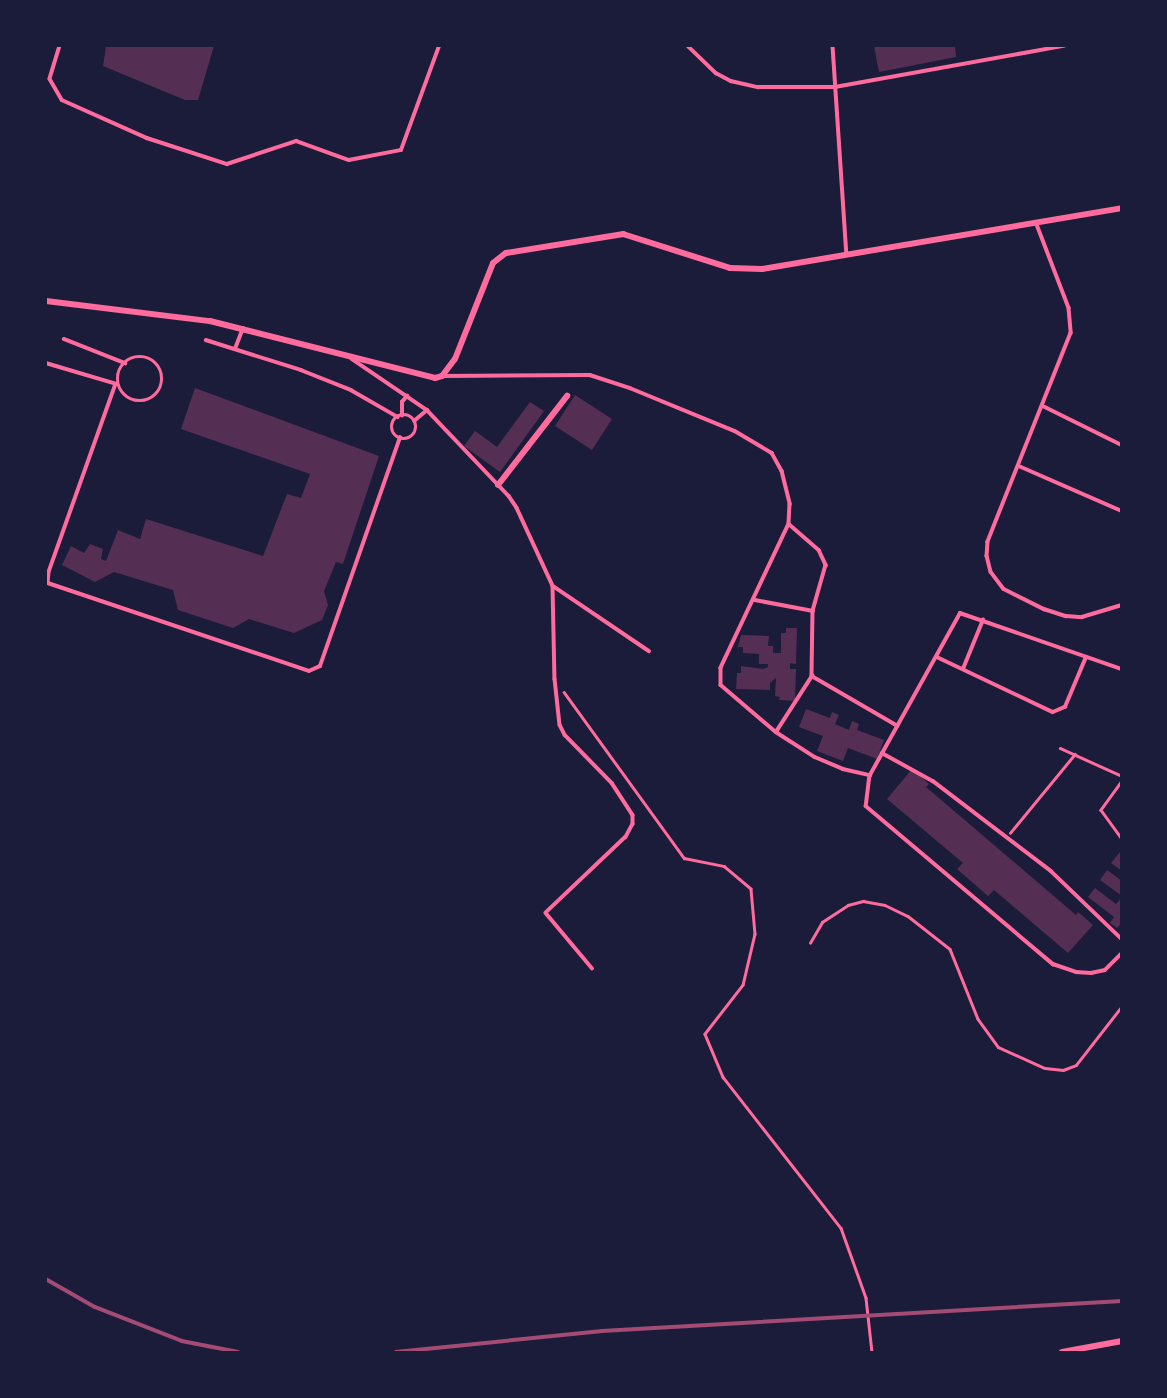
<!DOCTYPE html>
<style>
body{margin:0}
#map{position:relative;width:1167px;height:1398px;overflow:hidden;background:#1b1b3a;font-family:"Zilla Slab",serif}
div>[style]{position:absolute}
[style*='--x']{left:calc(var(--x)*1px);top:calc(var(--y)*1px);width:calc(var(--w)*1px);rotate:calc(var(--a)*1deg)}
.building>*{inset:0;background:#542f53}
.path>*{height:2.5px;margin:-1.25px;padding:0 1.25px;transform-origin:1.25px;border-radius:1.25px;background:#ff6b9d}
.service>*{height:3.5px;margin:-1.75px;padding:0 1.75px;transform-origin:1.75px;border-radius:1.75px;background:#ff6b9d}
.service>.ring{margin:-1.75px;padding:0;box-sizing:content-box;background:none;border:3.5px solid #ff6b9d;border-radius:50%}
.minor>*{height:6px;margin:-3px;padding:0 3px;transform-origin:3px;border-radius:3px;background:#ff6b9d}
.rail>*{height:3.5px;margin:-1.75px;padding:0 1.75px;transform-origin:1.75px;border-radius:1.75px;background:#a44b75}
span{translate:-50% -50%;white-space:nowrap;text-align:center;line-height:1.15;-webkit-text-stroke:5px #1b1b3a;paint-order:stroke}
.frame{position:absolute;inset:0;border:47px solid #1b1b3a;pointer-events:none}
</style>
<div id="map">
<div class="building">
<i style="clip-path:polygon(106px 46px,214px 46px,198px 100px,185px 100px,103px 66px)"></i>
<i style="clip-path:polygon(874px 46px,955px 46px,956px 57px,879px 72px)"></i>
<i style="clip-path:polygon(195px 388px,379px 456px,343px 564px,336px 562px,324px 591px,328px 605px,322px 620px,294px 633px,249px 619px,233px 628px,178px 610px,173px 590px,114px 572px,95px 582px,62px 565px,71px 546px,84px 553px,90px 544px,103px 549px,101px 559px,106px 561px,118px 530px,140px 539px,146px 519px,263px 556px,287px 494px,301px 498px,310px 474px,181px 429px)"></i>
<i style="clip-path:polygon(575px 395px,612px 419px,592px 450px,555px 426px)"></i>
<i style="clip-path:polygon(530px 402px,544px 411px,500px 472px,464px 446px,475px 431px,497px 447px)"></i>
<i style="clip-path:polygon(786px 628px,797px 628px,796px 664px,790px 663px,790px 669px,796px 669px,795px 701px,779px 700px,780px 697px,775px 696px,776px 678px,770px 683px,770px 690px,736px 689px,737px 673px,741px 673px,741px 666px,763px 669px,768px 667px,768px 664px,759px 664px,759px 654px,743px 653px,743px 647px,738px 647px,741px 635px,769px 636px,768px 646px,773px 646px,773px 653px,781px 653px,781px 633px,786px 633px)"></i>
<i style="clip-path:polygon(806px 709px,830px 718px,832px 712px,839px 715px,835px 724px,849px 730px,852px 721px,859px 724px,857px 730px,884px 740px,877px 759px,848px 748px,843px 761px,817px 751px,823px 736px,799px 727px)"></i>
<i style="clip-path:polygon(912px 769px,929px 784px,926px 787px,1076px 915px,1078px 912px,1093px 925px,1068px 953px,994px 890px,988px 896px,957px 869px,963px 863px,887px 799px)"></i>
<i style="clip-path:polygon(1120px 852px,1122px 853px,1122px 871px,1111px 863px)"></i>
<i style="clip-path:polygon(1107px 870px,1122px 881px,1122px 896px,1100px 880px)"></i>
<i style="clip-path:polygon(1095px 888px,1116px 904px,1122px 897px,1122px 923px,1117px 928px,1110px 923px,1114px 917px,1088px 897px)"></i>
</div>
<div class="path">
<i style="--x:564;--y:692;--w:205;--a:54.1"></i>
<i style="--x:684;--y:858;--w:41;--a:11.3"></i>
<i style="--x:724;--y:866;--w:35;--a:40"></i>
<i style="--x:751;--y:889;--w:45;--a:84.9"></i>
<i style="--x:755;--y:934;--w:52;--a:103.2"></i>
<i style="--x:743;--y:985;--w:62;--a:127.8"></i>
<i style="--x:705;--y:1034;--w:47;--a:67.3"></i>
<i style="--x:723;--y:1077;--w:192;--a:52"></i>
<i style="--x:841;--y:1228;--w:74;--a:70.3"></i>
<i style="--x:866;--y:1298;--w:54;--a:83.7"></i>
<i style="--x:1060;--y:748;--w:68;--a:24.3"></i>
<i style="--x:1122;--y:781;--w:36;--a:126"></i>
<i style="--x:1101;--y:810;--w:36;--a:54"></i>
<i style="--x:1010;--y:833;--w:102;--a:-50.6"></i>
<i style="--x:810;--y:943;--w:24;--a:-60"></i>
<i style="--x:822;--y:922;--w:31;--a:-33"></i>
<i style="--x:848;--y:905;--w:16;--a:-15"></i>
<i style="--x:863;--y:901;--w:22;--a:10"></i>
<i style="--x:885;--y:905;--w:25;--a:26"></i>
<i style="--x:908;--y:916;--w:53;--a:38.2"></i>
<i style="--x:950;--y:949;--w:75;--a:68.2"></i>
<i style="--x:978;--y:1019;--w:34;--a:54"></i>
<i style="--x:998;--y:1047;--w:51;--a:24.1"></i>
<i style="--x:1045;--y:1068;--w:18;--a:6"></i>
<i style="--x:1063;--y:1070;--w:14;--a:-21"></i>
<i style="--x:1076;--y:1065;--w:75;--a:-52.1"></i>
</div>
<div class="service">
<i style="--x:60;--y:46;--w:34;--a:107"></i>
<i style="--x:50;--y:79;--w:24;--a:60"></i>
<i style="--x:62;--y:100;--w:93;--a:24.1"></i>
<i style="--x:147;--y:138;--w:84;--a:18"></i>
<i style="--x:227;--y:164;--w:73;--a:-18.4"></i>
<i style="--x:296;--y:141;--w:56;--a:19.7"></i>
<i style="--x:349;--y:160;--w:53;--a:-10.9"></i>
<i style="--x:401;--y:150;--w:111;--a:-69.9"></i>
<i style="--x:688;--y:46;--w:39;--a:44"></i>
<i style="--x:716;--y:73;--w:17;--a:28"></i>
<i style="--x:731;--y:81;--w:28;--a:13"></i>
<i style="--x:758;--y:87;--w:77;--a:0"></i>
<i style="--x:835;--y:87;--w:233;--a:-10.2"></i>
<i style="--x:833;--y:46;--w:209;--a:86.2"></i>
<i style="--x:1036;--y:222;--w:92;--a:69"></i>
<i style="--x:1069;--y:308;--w:25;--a:85"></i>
<i style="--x:1071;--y:333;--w:225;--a:111.7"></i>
<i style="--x:988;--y:542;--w:14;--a:94"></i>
<i style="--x:987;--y:556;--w:16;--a:76"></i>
<i style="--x:991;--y:572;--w:21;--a:53"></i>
<i style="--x:1004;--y:589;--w:45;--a:26.6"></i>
<i style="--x:1044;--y:609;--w:23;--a:18"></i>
<i style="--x:1066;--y:616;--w:16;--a:4"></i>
<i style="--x:1082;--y:617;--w:42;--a:-16.7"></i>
<i style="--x:64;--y:339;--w:66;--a:21.5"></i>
<i style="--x:206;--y:340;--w:100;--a:17.5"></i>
<i style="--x:301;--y:370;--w:54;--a:21.8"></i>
<i style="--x:351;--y:390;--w:54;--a:29.9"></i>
<i style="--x:235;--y:349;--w:22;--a:-69"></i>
<i class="ring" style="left:118px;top:357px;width:40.5px;height:40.5px"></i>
<i style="--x:352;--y:359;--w:91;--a:34.2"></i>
<i style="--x:427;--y:410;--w:119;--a:46.4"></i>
<i style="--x:509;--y:496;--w:14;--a:56"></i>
<i style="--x:517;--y:508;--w:86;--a:65.2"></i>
<i style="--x:553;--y:586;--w:93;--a:88.8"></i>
<i style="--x:555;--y:679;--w:46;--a:83.8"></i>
<i style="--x:560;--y:725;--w:11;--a:63"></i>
<i style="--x:565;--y:735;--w:67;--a:45.6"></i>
<i style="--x:612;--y:783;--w:38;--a:57"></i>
<i style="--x:633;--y:815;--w:9;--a:90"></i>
<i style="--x:633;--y:824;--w:15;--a:118"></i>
<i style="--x:626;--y:837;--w:110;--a:136.5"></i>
<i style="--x:546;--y:913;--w:72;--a:50.1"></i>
<i style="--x:46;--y:363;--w:74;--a:16.5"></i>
<i style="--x:442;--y:376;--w:148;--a:-0.4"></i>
<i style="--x:590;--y:375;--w:42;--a:18"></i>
<i style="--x:630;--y:388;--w:113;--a:22.3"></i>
<i style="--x:735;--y:431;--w:43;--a:30.7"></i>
<i style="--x:772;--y:453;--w:21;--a:61"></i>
<i style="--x:782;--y:471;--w:34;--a:76"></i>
<i style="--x:790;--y:504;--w:20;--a:93"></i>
<i style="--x:789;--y:524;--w:159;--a:115.3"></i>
<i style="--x:721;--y:668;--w:17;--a:90"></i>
<i style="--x:721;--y:685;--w:72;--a:40.5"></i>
<i style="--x:776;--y:732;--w:46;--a:32.7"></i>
<i style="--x:815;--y:757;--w:30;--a:23"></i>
<i style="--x:843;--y:769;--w:28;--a:13"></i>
<i style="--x:870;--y:775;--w:31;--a:97"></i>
<i style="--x:866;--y:806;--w:245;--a:40.2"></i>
<i style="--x:1053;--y:964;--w:24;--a:19"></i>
<i style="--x:1076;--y:972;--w:15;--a:4"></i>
<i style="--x:1091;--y:973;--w:14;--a:-12"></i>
<i style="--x:1105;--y:970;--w:24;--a:-45"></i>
<i style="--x:116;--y:384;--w:200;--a:109.6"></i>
<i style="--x:49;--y:572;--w:11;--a:95"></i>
<i style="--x:48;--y:583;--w:275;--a:18.6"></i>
<i style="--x:309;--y:671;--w:12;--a:-24"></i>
<i style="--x:320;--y:666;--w:242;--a:-70.7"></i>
<i style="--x:1043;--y:406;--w:88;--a:26.3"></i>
<i class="ring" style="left:392px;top:415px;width:20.5px;height:20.5px"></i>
<i style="--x:402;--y:416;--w:14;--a:-90"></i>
<i style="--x:402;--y:402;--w:8;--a:-50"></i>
<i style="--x:414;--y:421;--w:17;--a:-40"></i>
<i style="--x:1019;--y:466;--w:112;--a:23.6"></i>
<i style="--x:789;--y:524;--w:40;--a:41"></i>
<i style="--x:819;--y:550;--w:17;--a:65"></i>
<i style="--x:826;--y:565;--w:48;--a:105.8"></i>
<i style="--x:813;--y:611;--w:65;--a:90.9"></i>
<i style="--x:812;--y:676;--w:99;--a:30.2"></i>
<i style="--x:553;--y:586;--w:116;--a:34.1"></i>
<i style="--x:755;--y:600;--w:59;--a:10.7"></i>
<i style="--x:937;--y:657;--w:128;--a:25.4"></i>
<i style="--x:1053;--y:712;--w:13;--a:-23"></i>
<i style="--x:1065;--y:707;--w:54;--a:-67.2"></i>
<i style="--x:963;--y:669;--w:53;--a:-67.8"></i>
<i style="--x:776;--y:732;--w:67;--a:-57.3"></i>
<i style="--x:882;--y:753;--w:58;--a:28.8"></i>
<i style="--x:933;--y:781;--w:148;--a:37.3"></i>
<i style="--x:1051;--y:871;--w:98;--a:43.8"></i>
<i style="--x:870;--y:775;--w:185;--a:-60.9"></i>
<i style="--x:960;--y:613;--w:171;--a:19.1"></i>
</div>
<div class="minor">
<i style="--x:46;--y:301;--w:165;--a:7"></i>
<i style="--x:210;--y:321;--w:232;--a:14.2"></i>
<i style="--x:435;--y:378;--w:7;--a:-16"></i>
<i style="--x:442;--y:376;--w:21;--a:-53"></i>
<i style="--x:455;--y:359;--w:103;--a:-68.4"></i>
<i style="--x:493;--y:263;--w:16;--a:-38"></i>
<i style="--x:506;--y:253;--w:119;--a:-9.2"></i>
<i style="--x:623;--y:234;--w:112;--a:17.6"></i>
<i style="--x:730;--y:268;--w:32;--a:2"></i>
<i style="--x:762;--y:269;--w:365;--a:-9.6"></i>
<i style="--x:498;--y:485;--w:113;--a:-52.2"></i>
<i style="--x:1062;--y:1352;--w:61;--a:-10.4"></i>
</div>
<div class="rail">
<i style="--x:46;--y:1279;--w:56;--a:29.7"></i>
<i style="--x:95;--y:1307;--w:93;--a:21.3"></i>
<i style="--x:182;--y:1341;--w:57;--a:11.1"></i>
<i style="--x:396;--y:1352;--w:207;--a:-5.8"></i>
<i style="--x:602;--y:1331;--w:521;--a:-3.3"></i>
</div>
<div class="frame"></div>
</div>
